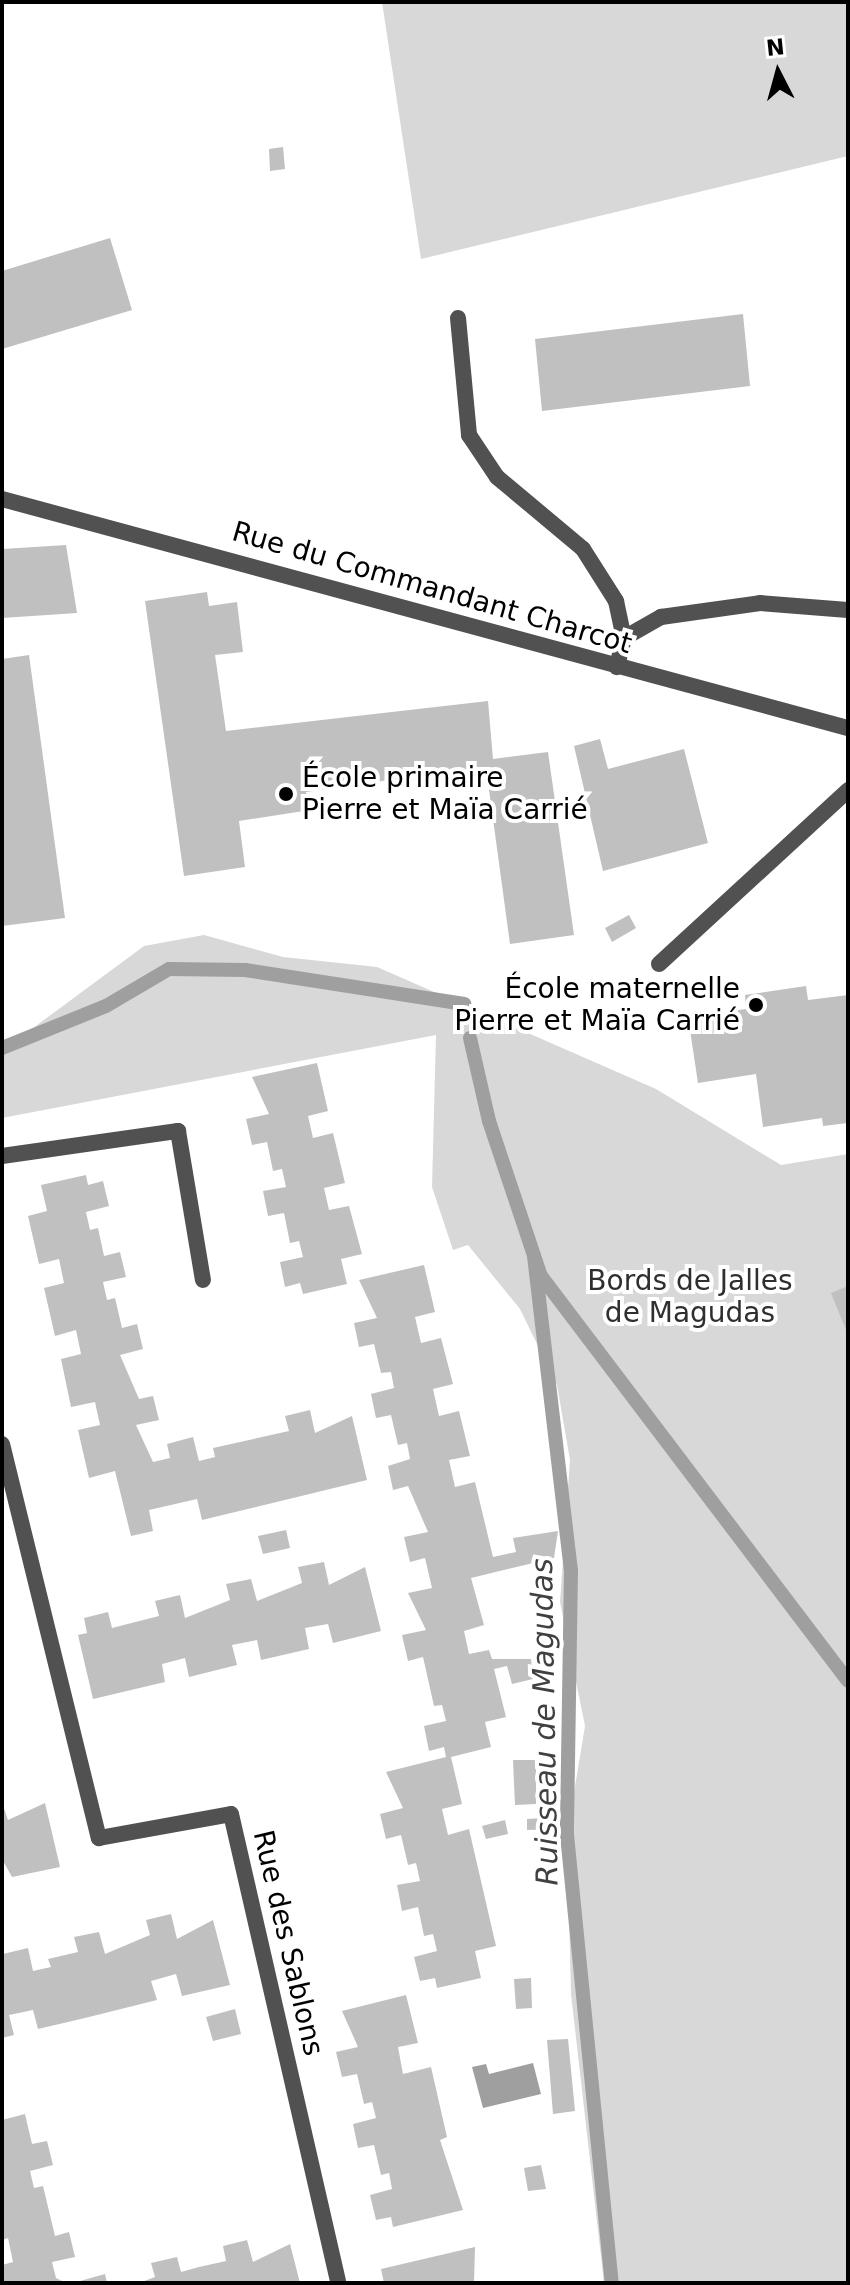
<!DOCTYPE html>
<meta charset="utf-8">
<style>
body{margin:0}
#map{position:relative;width:850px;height:2285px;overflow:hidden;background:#fff;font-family:"DejaVu Sans",sans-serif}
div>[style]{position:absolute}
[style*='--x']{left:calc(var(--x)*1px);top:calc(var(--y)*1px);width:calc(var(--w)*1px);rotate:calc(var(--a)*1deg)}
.green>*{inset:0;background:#d8d8d8}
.water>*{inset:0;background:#9f9f9f}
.stream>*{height:14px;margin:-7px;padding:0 7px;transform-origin:7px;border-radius:7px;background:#9f9f9f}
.building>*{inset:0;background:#c0c0c0}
.service>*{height:16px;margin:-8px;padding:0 8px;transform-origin:8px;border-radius:8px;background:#515151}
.minor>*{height:16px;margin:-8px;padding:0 8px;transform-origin:8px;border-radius:8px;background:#515151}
.dots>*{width:22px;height:22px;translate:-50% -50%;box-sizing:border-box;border:4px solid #fff;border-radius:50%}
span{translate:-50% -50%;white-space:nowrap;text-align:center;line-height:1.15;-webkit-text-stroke:8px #fff;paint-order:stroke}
.street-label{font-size:28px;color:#000}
.poi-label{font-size:28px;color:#000}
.left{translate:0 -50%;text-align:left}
.right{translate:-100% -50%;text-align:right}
.park-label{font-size:28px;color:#2f2f2f}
.water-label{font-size:30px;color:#404040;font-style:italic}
.frame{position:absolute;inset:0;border:4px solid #000;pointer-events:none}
.north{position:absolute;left:738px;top:32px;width:80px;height:80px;-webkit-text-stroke:6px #fff;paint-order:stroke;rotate:354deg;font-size:22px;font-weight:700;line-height:32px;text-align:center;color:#000}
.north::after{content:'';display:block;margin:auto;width:28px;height:36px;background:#000;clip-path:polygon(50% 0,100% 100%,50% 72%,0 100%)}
</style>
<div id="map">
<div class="green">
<i style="clip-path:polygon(382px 2px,848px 2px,848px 156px,421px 259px)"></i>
<i style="clip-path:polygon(204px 935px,283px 957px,377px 967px,656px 1089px,781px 1165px,848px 1154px,848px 2283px,604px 2283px,571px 1994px,567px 1835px,585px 1726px,560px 1602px,570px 1460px,557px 1385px,520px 1309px,468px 1245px,453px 1250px,432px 1187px,436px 1035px,2px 1118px,2px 1051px,144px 946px)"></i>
</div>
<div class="water">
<i style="clip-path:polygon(533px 2063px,541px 2094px,483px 2108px,472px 2067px,486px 2064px,489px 2074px)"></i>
</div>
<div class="stream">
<i style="--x:470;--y:1038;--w:85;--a:77.1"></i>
<i style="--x:489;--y:1121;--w:163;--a:71.5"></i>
<i style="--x:541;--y:1276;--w:508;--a:52.84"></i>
<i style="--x:2;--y:1048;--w:112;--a:-22"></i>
<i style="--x:106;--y:1006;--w:73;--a:-30.4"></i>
<i style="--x:169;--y:969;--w:76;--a:0.8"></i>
<i style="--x:245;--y:970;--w:222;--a:8.8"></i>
<i style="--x:534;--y:1256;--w:316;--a:83.3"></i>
<i style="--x:571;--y:1570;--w:265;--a:90.9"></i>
<i style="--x:567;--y:1835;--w:450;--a:84.3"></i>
</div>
<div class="building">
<i style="clip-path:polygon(283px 147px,285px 169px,270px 171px,269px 149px)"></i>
<i style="clip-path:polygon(110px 238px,132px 310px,2px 349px,2px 271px)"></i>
<i style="clip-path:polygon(743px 314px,750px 386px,542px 411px,535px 339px)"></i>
<i style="clip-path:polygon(66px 545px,77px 613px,2px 618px,2px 549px)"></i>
<i style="clip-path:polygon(207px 592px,209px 606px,237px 602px,243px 652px,215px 655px,226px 731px,488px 701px,493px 759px,548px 752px,574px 935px,510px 944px,487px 775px,480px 767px,306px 792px,310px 810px,239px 821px,245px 867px,184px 876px,145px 601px)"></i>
<i style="clip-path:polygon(29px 655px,65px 918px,2px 926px,2px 659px)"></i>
<i style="clip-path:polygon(600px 739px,608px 769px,684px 749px,708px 843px,603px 871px,574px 746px)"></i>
<i style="clip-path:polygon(629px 915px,636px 928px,612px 942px,605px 928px)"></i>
<i style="clip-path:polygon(806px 986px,808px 1000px,848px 995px,848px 1123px,823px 1126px,822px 1118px,763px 1127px,756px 1074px,698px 1083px,688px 1017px,746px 1009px,745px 995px)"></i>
<i style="clip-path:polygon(317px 1063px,328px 1111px,308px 1116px,313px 1138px,333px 1133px,345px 1183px,324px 1188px,329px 1210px,349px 1206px,362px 1254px,341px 1259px,347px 1284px,303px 1294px,300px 1283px,285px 1287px,280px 1262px,303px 1257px,299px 1241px,290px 1243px,284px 1213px,268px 1216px,263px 1191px,286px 1187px,282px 1169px,273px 1171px,267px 1142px,252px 1145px,246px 1119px,269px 1114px,252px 1077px)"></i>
<i style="clip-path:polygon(86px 1175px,88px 1185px,103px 1181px,109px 1206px,86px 1212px,90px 1230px,98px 1228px,104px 1256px,120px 1252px,126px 1277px,103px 1282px,107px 1300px,115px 1298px,122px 1328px,137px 1324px,143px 1349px,120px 1355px,139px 1399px,153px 1396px,159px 1420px,136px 1425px,153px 1462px,170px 1458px,167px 1444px,193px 1437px,199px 1461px,215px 1457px,213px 1448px,289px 1431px,285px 1416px,310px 1410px,315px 1433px,352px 1416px,367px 1480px,202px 1520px,197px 1499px,149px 1510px,153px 1531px,131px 1536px,115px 1471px,89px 1478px,78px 1430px,100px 1425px,95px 1402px,71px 1407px,61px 1359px,81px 1354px,76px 1330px,55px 1336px,44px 1288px,64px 1283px,59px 1259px,39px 1264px,28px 1216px,47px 1211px,41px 1185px)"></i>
<i style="clip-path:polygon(424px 1265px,435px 1312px,415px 1317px,421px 1343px,441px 1338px,453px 1384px,433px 1389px,439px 1416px,459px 1411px,470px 1456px,449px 1460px,455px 1487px,475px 1482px,493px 1557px,516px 1552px,513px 1538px,558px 1531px,554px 1558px,471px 1578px,484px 1625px,464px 1631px,469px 1654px,489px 1650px,492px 1659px,531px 1659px,533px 1679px,512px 1684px,507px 1666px,494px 1669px,506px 1717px,485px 1722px,491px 1747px,451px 1757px,462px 1804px,442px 1809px,448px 1835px,469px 1829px,496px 1946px,475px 1951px,481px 1978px,437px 1988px,435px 1978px,420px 1981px,414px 1957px,437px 1951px,433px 1934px,424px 1936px,418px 1907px,402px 1911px,397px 1885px,420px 1881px,416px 1863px,408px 1865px,401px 1835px,386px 1839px,380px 1814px,403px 1808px,386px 1772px,446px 1757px,444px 1747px,429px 1751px,424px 1726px,446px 1721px,442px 1705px,434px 1706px,423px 1657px,408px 1661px,402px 1635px,426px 1630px,408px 1593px,432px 1588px,425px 1558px,410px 1562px,404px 1537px,428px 1532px,408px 1486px,393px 1490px,388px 1466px,410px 1459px,407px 1443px,398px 1445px,391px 1415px,376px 1418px,371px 1394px,394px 1388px,391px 1372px,381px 1373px,374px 1344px,359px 1347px,354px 1323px,377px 1318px,359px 1280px)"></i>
<i style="clip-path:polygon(848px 1286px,848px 1335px,831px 1293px)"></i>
<i style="clip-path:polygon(286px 1530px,290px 1548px,263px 1554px,258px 1536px)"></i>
<i style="clip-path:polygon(324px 1562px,329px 1585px,365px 1567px,381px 1631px,333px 1643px,328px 1624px,305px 1628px,309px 1649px,261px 1660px,257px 1640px,232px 1645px,237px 1665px,189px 1677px,185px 1658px,162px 1664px,165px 1682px,93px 1699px,78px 1635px,87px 1633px,84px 1618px,108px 1612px,112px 1628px,159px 1616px,155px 1601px,180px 1595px,185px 1618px,230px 1600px,226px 1584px,251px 1579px,257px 1601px,302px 1583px,298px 1567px)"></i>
<i style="clip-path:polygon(513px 1760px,536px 1760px,536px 1804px,515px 1805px)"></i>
<i style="clip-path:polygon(2px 1802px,8px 1820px,45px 1803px,60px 1867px,12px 1877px,2px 1859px)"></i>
<i style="clip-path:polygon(558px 1817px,558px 1829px,527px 1830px,527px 1819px)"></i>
<i style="clip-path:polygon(505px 1820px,508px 1834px,486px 1839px,482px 1826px)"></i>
<i style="clip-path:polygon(171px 1914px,177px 1939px,213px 1920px,230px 1985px,182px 1996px,176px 1974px,151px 1981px,157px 2000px,85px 2018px,38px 2029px,33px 2010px,9px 2015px,14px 2035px,2px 2038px,3px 1954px,28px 1948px,33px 1971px,51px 1967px,48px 1959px,78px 1952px,74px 1937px,99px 1932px,105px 1954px,150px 1935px,146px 1920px)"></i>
<i style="clip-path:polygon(531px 1978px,532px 2008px,516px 2009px,514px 1979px)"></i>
<i style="clip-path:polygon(406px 1995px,418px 2043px,398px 2047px,403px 2074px,431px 2067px,447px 2137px,440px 2140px,463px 2210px,393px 2227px,391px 2217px,376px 2220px,370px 2195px,392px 2189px,389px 2173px,381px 2175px,374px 2145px,358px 2148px,353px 2124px,376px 2118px,372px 2102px,364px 2104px,357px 2074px,342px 2077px,336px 2052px,358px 2047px,342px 2011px)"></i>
<i style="clip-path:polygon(235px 2009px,241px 2034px,213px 2041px,206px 2017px)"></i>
<i style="clip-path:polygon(568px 2039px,575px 2111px,553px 2114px,547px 2040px)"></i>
<i style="clip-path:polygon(25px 2114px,32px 2144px,47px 2141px,53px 2165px,30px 2171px,34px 2188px,43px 2186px,55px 2236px,69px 2232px,75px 2257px,52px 2262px,56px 2278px,66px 2283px,2px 2283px,2px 2265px,13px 2262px,8px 2238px,2px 2240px,2px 2120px)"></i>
<i style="clip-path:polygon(541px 2165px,546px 2189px,528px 2191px,524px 2168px)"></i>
<i style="clip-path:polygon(247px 2240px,253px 2262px,290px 2244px,300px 2283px,139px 2283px,155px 2277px,151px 2263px,177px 2257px,181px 2272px,199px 2267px,226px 2261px,223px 2246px)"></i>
<i style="clip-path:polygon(475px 2247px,474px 2283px,384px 2283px,381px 2269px)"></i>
<i style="clip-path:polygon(105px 2274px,107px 2283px,81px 2283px,80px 2281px)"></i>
</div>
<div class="service">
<i style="--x:458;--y:318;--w:118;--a:84.6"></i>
<i style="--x:469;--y:435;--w:50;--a:56.3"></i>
<i style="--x:497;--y:477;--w:112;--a:39.9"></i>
<i style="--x:583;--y:549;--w:62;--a:57.6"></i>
<i style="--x:616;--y:601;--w:38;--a:78"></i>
<i style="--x:624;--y:638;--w:30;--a:104"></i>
<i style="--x:624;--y:638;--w:43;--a:-29.6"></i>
<i style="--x:661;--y:617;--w:100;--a:-8"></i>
<i style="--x:760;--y:603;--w:88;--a:4.5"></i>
<i style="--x:659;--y:964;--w:257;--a:-42.6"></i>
</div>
<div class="minor">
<i style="--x:2;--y:499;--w:876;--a:15.15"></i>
<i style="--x:2;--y:1156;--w:178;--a:-8.1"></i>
<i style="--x:178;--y:1131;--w:151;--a:80.5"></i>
<i style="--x:2;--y:1444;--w:406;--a:76.2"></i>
<i style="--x:99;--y:1838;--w:134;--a:-10.3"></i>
<i style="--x:231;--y:1814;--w:481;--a:77.1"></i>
</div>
<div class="dots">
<i style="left:286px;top:794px;background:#000"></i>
<i style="left:756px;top:1005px;background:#000"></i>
</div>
<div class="street-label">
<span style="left:432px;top:588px;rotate:16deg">Rue du Commandant Charcot</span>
<span style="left:288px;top:1943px;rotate:77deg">Rue des Sablons</span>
</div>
<div class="poi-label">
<span class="left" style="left:302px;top:794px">École primaire<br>Pierre et Maïa Carrié</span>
<span class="right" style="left:740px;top:1005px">École maternelle<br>Pierre et Maïa Carrié</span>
</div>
<div class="park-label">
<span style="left:690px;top:1297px">Bords de Jalles<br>de Magudas</span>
</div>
<div class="water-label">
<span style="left:545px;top:1722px;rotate:-91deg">Ruisseau de Magudas</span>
</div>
<div class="frame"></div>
<div class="north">N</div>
</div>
